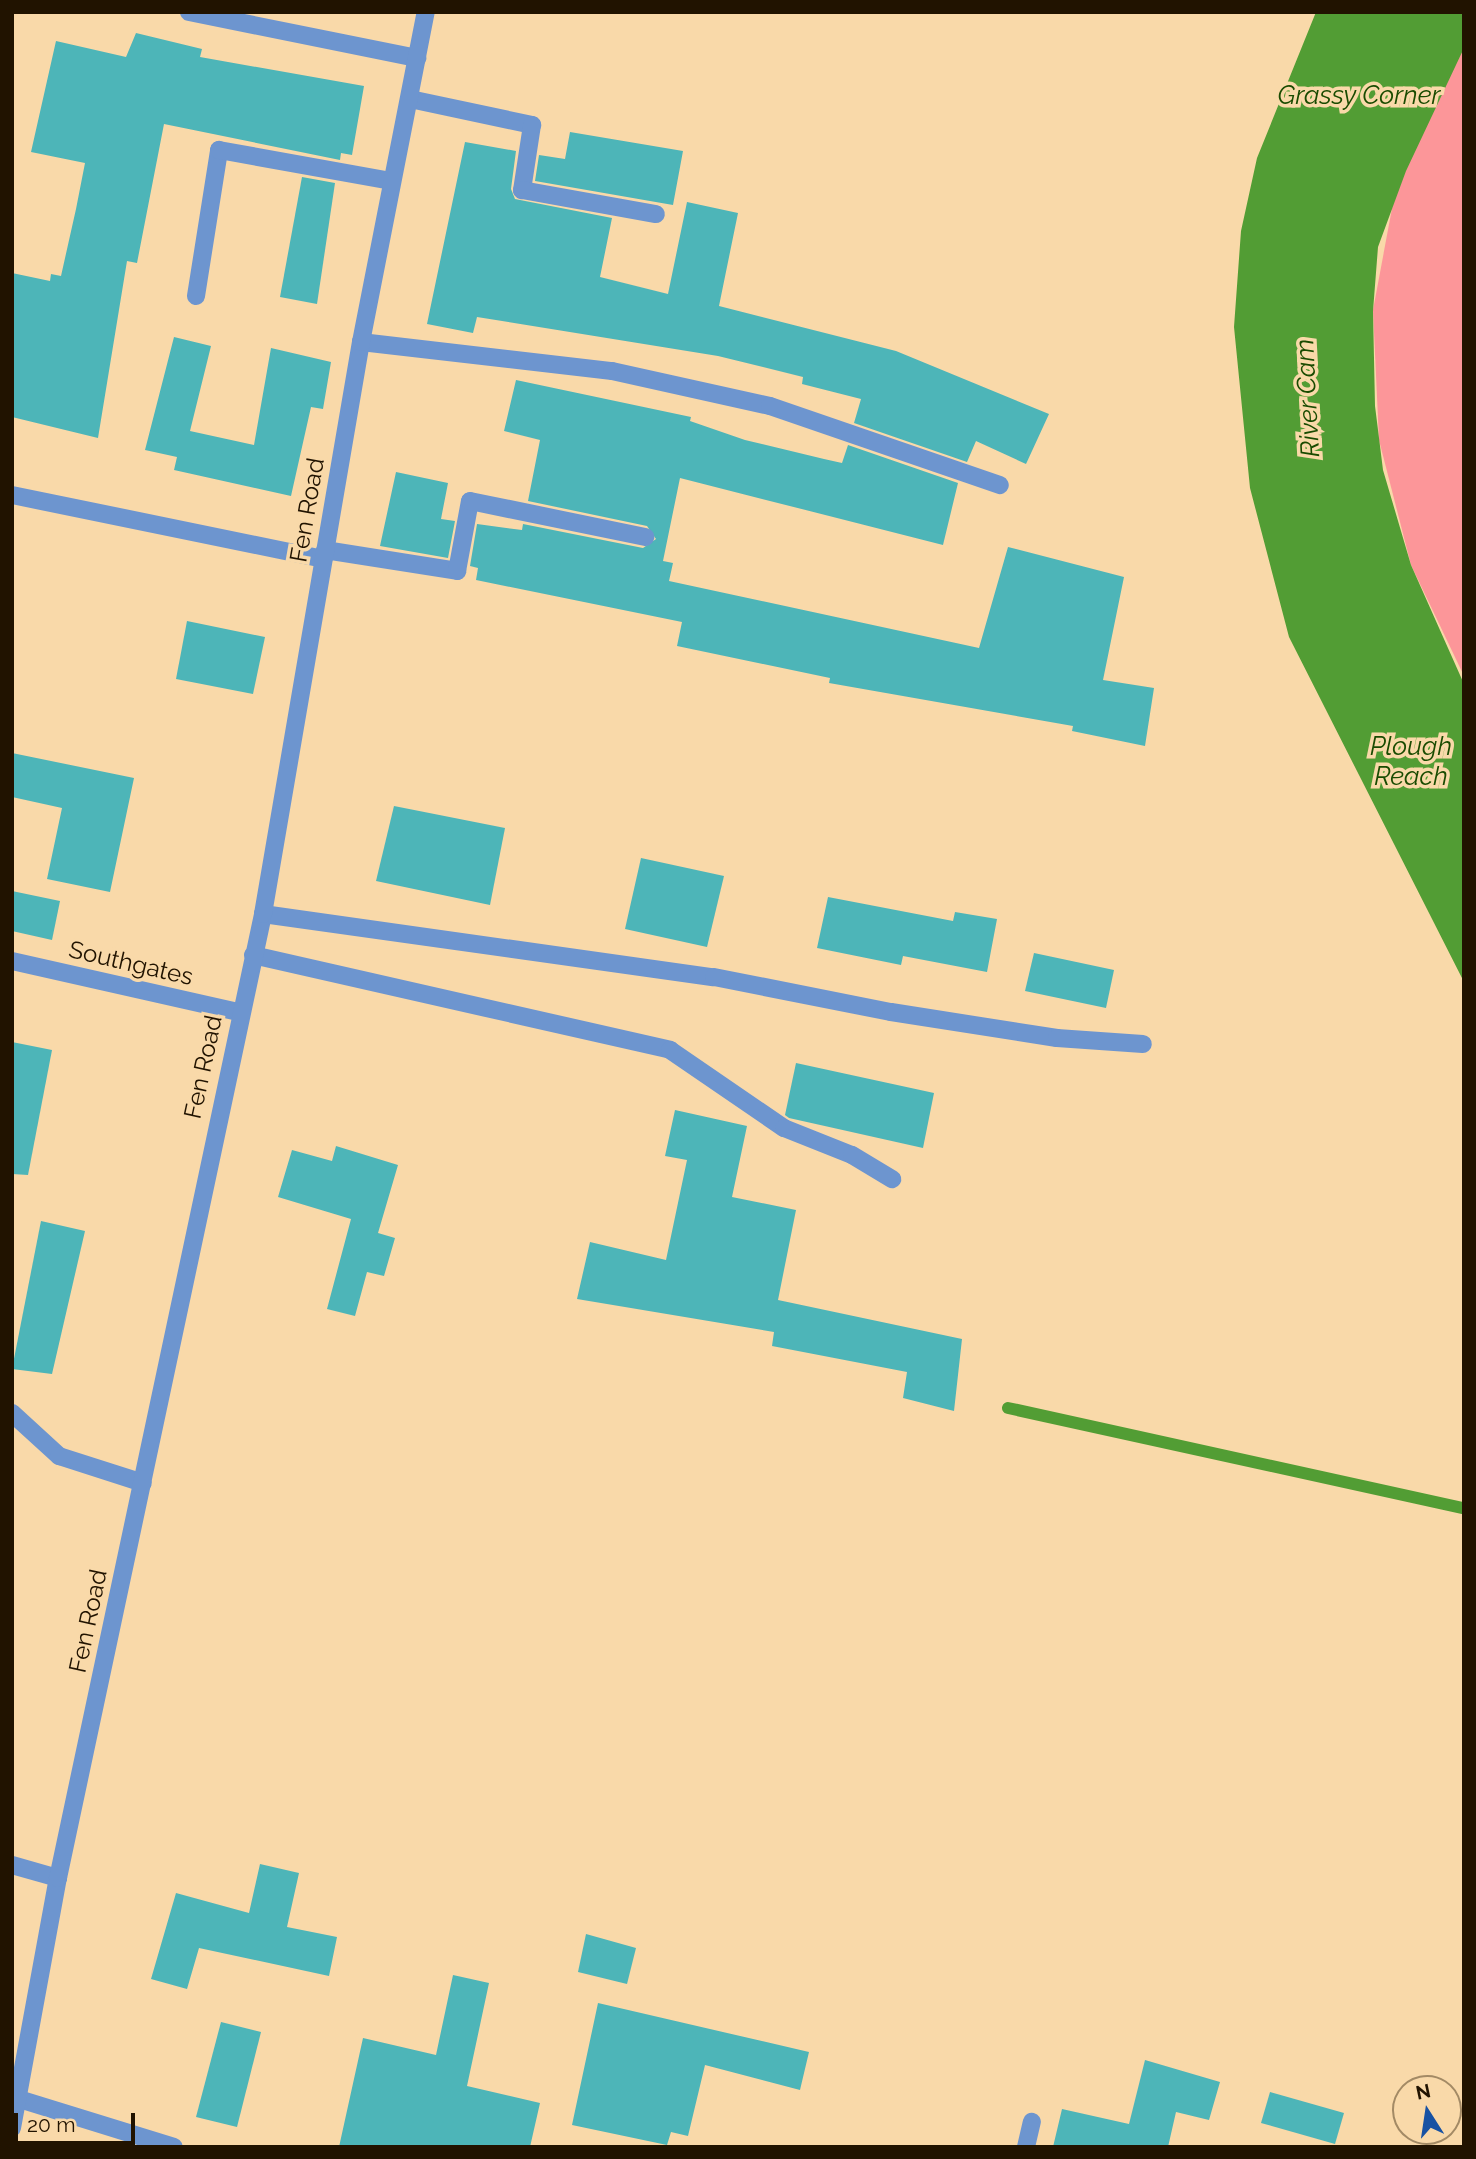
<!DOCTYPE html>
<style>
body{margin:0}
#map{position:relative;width:1476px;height:2159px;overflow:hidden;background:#f9d9a9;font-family:Raleway,sans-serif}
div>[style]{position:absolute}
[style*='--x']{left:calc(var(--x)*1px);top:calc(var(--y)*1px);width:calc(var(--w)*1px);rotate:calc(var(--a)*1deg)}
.green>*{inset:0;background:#fc9699}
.water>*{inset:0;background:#529d34}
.stream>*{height:12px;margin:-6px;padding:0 6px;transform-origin:6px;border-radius:6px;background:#529d34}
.building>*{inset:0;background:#4db5b8}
.lane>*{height:18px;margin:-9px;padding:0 9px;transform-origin:9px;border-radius:9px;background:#6d95cf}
.street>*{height:18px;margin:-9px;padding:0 9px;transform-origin:9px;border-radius:9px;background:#6d95cf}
span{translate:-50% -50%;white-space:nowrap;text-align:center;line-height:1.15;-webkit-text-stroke:7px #f9d9a9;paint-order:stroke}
.street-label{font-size:24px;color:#211300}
.water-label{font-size:26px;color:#194b00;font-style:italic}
.frame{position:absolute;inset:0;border:14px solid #211300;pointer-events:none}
.north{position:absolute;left:1392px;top:2075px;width:70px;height:70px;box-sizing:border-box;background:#f9d9a9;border:2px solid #a38a65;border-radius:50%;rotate:348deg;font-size:19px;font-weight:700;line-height:28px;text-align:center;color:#211300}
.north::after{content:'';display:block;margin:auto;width:24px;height:32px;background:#1852a3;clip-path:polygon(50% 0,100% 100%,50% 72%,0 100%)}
.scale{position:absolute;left:14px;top:2113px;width:121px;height:32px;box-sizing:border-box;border:4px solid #211300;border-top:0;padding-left:9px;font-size:21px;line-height:24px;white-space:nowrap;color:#211300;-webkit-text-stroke:5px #f9d9a9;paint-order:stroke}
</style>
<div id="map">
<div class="green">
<i style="clip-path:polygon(1464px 40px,1464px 676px,1411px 565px,1379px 440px,1373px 310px,1411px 107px)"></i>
</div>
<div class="water">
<i style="clip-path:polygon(1316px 12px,1464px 12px,1464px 48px,1406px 171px,1378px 247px,1373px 311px,1375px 406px,1383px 470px,1411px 565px,1464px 684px,1464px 982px,1289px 637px,1250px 488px,1234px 327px,1241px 231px,1257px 158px)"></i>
</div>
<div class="stream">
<i style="--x:1008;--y:1408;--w:467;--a:12.4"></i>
</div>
<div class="building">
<i style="clip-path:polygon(136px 33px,202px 49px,200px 57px,364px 86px,352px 155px,341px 153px,340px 160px,164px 124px,137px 263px,127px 261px,98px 438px,12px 417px,12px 273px,50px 281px,51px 274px,61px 276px,76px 209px,85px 163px,31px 152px,56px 41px,126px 57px)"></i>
<i style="clip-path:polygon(570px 132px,683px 151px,673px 205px,535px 181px,539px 155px,565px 159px)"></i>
<i style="clip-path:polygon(465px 142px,516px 151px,511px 189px,515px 199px,612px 218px,600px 277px,668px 294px,687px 202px,738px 213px,719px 306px,896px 351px,1049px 414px,1026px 464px,976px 441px,967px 462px,854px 423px,861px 399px,802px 384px,803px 377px,718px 356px,477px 317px,473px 333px,427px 324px)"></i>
<i style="clip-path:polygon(302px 177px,335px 183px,317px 304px,280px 297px)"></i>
<i style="clip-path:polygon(174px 337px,211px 346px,190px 431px,254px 445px,271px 348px,331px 362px,323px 409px,311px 407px,291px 496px,174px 470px,177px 457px,145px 450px)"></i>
<i style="clip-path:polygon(516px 380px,691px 417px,690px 421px,745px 440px,824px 459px,842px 463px,848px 445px,958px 483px,943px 545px,680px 478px,663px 561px,673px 563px,669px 581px,979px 648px,1008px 547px,1124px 577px,1103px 680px,1154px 688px,1145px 746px,1072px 731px,1073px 726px,829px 683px,830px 678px,677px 646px,682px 622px,476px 580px,478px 568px,470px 566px,477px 524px,522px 530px,523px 524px,643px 548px,656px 539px,647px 526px,528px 501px,540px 440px,504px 431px)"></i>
<i style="clip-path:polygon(396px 472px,448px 483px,441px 519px,455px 521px,448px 558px,380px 546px)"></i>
<i style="clip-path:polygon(187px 621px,265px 637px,253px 694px,176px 679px)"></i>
<i style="clip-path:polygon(12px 753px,134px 778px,110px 892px,47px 879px,62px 808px,12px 797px)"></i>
<i style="clip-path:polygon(394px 806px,505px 828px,490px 905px,376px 881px)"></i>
<i style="clip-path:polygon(641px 858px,724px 876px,707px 947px,625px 929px)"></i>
<i style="clip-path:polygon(12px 891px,60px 901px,52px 940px,12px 931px)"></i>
<i style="clip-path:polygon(828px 897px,953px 921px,955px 912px,997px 919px,987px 972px,903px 956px,901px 965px,817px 948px)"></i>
<i style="clip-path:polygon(1034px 953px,1114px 970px,1106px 1008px,1025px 991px)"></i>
<i style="clip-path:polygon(12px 1042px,52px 1050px,28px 1175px,12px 1174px)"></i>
<i style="clip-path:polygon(796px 1063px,934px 1093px,923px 1148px,789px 1118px,785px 1115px)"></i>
<i style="clip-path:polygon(675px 1110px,747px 1126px,732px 1197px,796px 1210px,778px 1300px,962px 1339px,954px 1411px,903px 1398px,907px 1372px,772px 1346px,774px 1332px,577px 1299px,590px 1242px,666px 1260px,687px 1160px,665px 1156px)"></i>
<i style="clip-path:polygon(336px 1146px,398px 1165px,378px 1233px,395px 1238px,384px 1276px,367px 1272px,355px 1316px,327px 1309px,351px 1219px,278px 1197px,292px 1150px,332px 1161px)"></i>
<i style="clip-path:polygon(41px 1221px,85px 1231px,52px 1374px,12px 1369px)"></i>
<i style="clip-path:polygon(260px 1864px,299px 1873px,287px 1927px,337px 1937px,329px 1976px,199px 1948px,187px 1989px,151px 1979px,176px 1893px,249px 1913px)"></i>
<i style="clip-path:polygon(586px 1934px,636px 1948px,627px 1984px,578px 1972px)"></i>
<i style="clip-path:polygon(453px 1975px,489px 1983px,467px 2086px,540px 2103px,530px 2147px,339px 2147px,363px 2038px,436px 2055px)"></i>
<i style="clip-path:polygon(598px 2003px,809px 2052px,800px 2090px,705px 2065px,688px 2136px,671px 2132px,667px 2145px,572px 2125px)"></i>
<i style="clip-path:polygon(221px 2022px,261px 2032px,237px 2127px,196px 2117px)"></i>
<i style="clip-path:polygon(1145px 2060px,1220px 2082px,1209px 2120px,1176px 2112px,1168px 2147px,1053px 2147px,1062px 2109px,1129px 2124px)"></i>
<i style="clip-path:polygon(1270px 2092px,1344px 2113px,1335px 2144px,1261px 2123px)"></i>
</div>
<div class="lane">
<i style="--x:189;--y:12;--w:233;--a:11.4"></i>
<i style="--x:410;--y:99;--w:125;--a:12"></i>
<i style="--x:532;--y:125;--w:66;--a:98.7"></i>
<i style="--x:522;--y:190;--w:136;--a:10.2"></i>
<i style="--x:196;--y:296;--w:148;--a:-81"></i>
<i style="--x:219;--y:150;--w:175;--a:10.2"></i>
<i style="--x:361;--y:342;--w:253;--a:6.6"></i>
<i style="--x:612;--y:371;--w:162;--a:12.5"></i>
<i style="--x:770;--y:406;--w:243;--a:19"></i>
<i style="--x:12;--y:495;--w:318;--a:11.6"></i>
<i style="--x:325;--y:550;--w:134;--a:9"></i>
<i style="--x:457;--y:571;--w:71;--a:-79.5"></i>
<i style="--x:470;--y:501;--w:179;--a:11.6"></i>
<i style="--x:263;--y:914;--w:455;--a:8"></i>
<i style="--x:714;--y:977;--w:180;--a:11.2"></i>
<i style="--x:891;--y:1012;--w:168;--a:8.9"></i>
<i style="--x:1057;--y:1038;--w:86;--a:4"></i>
<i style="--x:253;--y:955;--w:428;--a:12.8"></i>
<i style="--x:670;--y:1050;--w:138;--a:34.4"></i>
<i style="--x:784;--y:1128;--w:73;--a:21.7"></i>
<i style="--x:852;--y:1155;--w:47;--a:31"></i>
<i style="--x:12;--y:961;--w:233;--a:12.7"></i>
<i style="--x:12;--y:1413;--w:64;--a:42.5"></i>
<i style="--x:59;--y:1456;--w:88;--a:17.8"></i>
<i style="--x:12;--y:1865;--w:48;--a:15.8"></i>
<i style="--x:19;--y:2099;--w:162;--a:17.2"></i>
<i style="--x:1026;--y:2147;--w:26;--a:-77"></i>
</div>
<div class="street">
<i style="--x:12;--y:2128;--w:254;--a:-79.6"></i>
<i style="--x:58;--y:1878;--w:986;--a:-77.99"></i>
<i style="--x:263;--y:914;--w:580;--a:-80.28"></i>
<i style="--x:361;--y:342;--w:336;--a:-78.9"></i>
</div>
<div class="street-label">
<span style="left:307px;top:510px;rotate:-80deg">Fen Road</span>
<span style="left:131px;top:963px;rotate:13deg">Southgates</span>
<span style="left:203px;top:1067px;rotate:-78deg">Fen Road</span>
<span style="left:88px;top:1621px;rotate:-78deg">Fen Road</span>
</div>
<div class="water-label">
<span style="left:1359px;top:96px">Grassy Corner</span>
<span style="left:1308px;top:398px;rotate:-93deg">River Cam</span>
<span style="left:1411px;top:762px">Plough<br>Reach</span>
</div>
<div class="frame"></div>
<div class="north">N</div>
<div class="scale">20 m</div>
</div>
